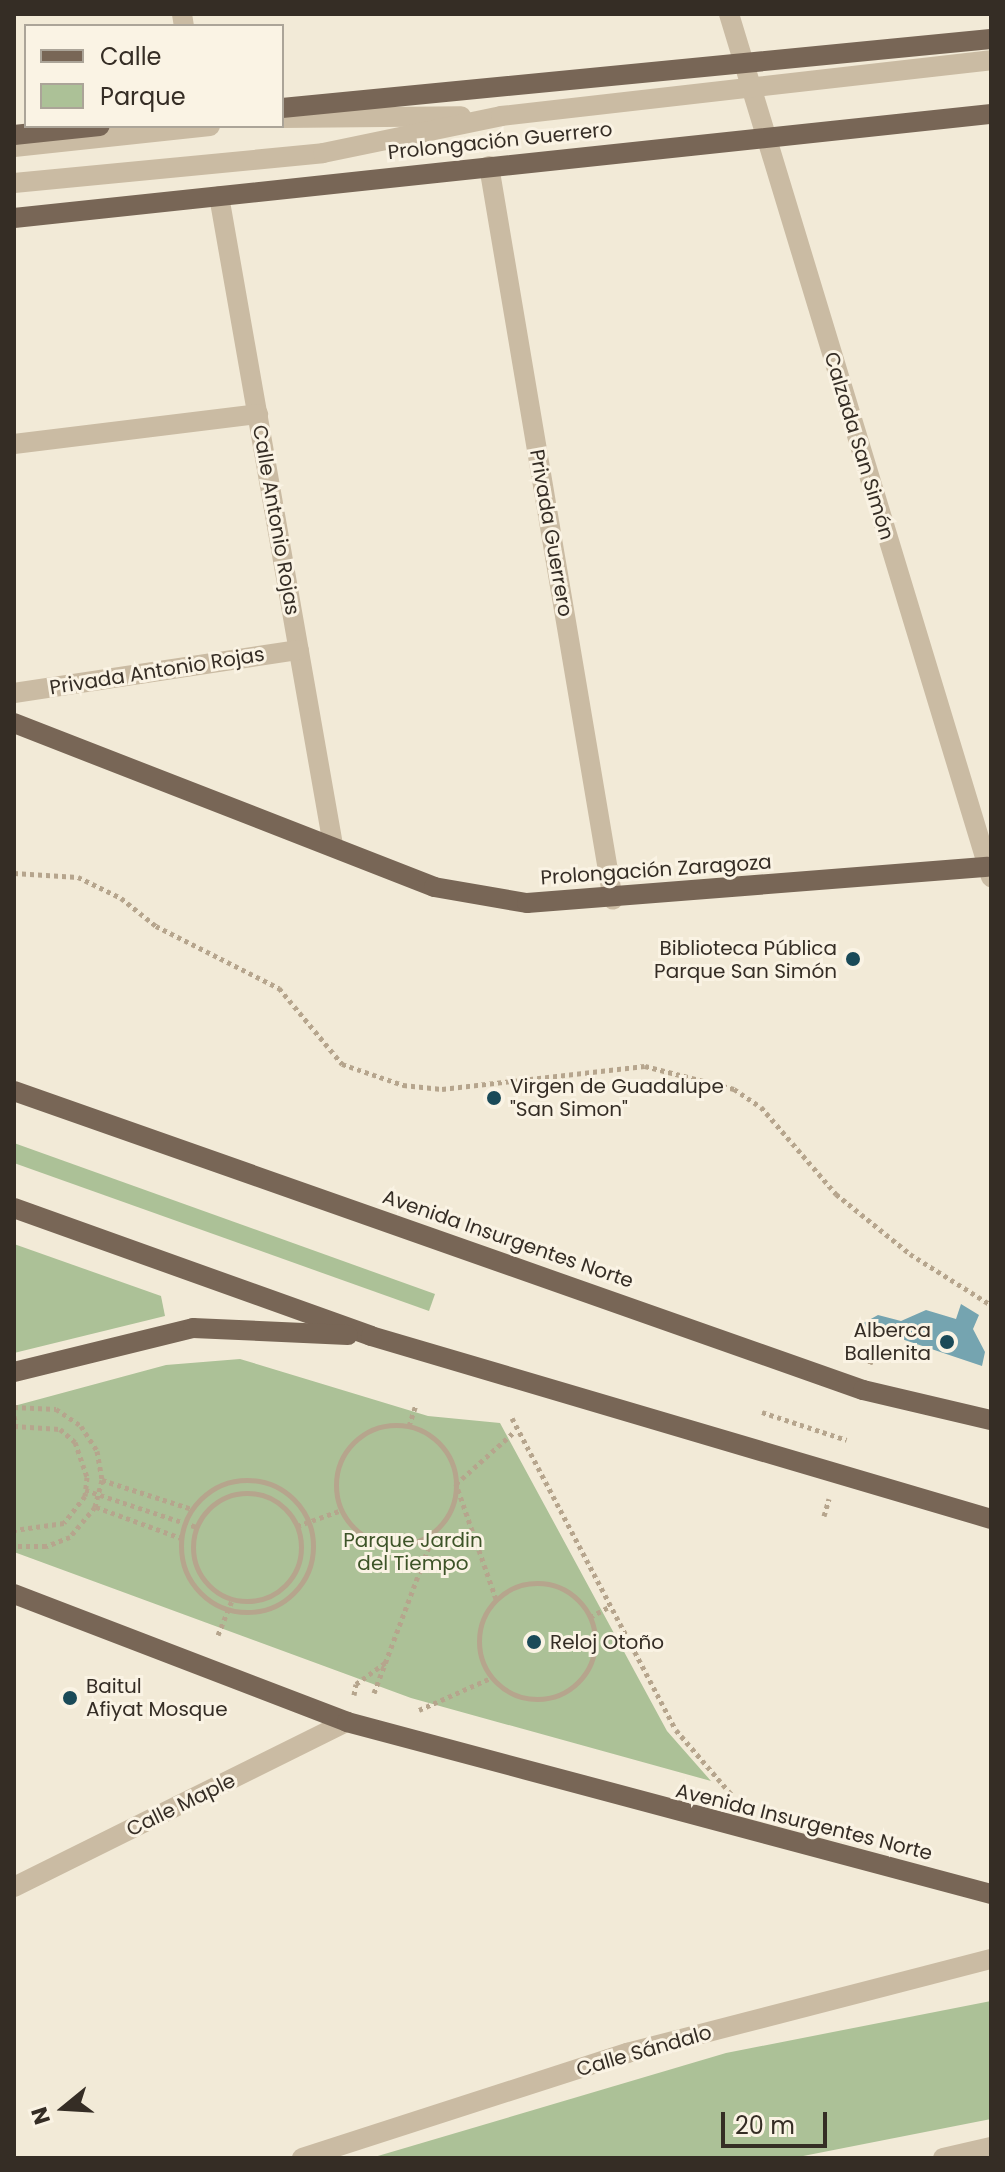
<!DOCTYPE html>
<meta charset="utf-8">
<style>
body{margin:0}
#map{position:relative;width:1005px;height:2172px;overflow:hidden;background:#f2ead7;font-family:Poppins,sans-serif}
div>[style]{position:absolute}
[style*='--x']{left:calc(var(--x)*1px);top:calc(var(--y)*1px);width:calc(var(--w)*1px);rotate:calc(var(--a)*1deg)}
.green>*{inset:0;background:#acc197}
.water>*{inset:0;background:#75a4b0}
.path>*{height:5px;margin-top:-2.5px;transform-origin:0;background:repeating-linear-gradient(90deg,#b6a58d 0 4px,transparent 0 8px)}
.path>.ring{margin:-2.5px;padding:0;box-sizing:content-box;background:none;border:5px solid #b6a58d;border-radius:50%}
.minor>*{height:20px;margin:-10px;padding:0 10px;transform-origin:10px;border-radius:10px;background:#cabba3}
.major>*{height:20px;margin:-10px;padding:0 10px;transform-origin:10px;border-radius:10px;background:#786656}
.dots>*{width:22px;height:22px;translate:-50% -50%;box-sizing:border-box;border:4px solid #faf3e4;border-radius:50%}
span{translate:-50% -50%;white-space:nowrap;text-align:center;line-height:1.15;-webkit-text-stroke:6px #faf3e4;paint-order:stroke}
.street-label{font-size:20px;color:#352d25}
.poi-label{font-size:20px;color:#352d25}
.right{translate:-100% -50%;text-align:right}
.left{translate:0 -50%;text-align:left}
.park-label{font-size:20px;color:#3d5428}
.frame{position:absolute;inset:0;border:16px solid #352d25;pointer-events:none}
.legend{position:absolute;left:24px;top:24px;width:260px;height:104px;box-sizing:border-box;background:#faf3e4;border:2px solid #aba498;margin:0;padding:10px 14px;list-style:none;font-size:24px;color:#352d25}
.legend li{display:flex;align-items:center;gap:16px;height:40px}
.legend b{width:40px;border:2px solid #aba498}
.north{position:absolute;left:24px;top:2068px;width:80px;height:80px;-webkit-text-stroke:6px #faf3e4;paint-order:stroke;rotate:252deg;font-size:22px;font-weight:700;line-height:32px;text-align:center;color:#352d25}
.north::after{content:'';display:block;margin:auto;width:28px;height:36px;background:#352d25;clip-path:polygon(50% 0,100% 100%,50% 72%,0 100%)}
.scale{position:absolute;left:721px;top:2112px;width:106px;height:36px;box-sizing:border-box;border:4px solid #352d25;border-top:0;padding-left:10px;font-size:24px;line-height:28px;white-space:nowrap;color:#352d25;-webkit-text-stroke:6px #faf3e4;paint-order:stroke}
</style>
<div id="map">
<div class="green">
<i style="clip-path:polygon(14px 1143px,435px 1294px,429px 1311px,14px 1163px)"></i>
<i style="clip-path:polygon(14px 1244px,161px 1296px,165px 1316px,14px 1353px)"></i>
<i style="clip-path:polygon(240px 1359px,428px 1416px,500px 1423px,667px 1731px,711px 1781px,411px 1698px,14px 1552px,14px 1406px,166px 1365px)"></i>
<i style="clip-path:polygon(991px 2001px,991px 2119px,793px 2158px,371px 2158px,726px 2053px)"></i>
</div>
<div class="water">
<i style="clip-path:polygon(961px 1304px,979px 1315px,973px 1329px,985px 1352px,982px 1366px,860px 1325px,878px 1315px,901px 1321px,926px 1310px,956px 1319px)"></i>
</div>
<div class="path">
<i style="--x:14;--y:873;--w:64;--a:3.6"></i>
<i style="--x:78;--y:877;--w:48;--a:26"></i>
<i style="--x:121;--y:898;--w:45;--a:38.7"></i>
<i style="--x:156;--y:926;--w:138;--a:26.8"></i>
<i style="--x:279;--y:988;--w:99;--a:50.3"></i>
<i style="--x:342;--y:1064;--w:65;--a:19"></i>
<i style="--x:403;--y:1085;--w:39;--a:6"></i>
<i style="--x:442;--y:1089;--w:204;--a:-6.5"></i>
<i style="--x:645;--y:1066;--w:92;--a:14.5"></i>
<i style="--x:734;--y:1089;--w:32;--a:34"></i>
<i style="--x:761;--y:1107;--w:115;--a:49.2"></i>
<i style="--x:836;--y:1194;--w:95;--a:39"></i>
<i style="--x:910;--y:1254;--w:96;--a:32.2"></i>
<i style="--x:870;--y:1364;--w:19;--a:-72"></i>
<i style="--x:14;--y:1407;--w:42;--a:2.7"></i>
<i style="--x:56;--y:1409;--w:30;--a:34"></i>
<i style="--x:81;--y:1426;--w:30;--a:57"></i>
<i style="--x:97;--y:1451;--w:29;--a:80"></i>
<i style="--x:102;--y:1480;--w:28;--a:105"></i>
<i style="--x:95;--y:1507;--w:39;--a:130"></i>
<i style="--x:70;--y:1537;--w:26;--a:159"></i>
<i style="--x:46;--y:1546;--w:32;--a:180"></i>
<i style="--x:762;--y:1412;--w:89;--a:18.2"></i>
<i style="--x:14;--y:1416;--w:9;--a:77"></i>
<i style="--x:512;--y:1418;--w:352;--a:62.3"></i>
<i style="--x:676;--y:1730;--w:86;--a:49.3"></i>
<i class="ring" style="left:336px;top:1425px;width:115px;height:115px"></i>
<i style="--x:14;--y:1426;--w:46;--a:3.7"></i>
<i style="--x:60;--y:1429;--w:20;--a:41"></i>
<i style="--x:75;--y:1442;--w:37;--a:71"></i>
<i style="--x:87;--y:1477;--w:19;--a:96"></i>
<i style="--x:85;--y:1496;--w:34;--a:128"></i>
<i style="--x:64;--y:1523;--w:50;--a:172"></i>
<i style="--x:409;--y:1426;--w:23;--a:-72"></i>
<i class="ring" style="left:181px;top:1480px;width:127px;height:127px"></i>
<i style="--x:102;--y:1480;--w:95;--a:17.9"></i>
<i style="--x:85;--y:1490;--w:118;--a:18.3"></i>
<i class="ring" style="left:193px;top:1493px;width:103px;height:103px"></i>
<i style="--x:96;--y:1507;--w:90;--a:20"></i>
<i style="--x:824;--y:1516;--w:18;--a:-74"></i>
<i style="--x:297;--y:1526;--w:48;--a:-19.6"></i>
<i class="ring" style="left:479px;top:1583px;width:111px;height:111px"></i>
<i style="--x:496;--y:1599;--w:122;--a:-109.2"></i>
<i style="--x:456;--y:1484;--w:78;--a:-41.9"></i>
<i style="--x:590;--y:1617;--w:21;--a:-28"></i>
<i style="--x:218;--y:1635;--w:38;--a:-68"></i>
<i style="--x:374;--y:1693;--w:171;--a:-69.4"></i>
<i style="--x:354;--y:1695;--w:11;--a:-80"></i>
<i style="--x:356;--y:1684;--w:39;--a:-36"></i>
<i style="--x:419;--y:1710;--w:81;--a:-24"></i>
</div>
<div class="minor">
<i style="--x:182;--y:14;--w:12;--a:81"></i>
<i style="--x:729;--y:14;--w:902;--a:73.11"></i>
<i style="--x:282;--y:118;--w:179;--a:-0.6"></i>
<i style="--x:14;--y:147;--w:197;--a:-6.1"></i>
<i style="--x:489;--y:166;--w:744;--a:80.41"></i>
<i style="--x:14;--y:183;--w:310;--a:-5.5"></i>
<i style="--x:323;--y:153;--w:182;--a:-11.7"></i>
<i style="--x:501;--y:116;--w:493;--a:-6.5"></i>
<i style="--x:219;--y:196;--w:659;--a:80.04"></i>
<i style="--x:14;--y:444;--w:246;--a:-7"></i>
<i style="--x:14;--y:693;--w:288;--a:-8.6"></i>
<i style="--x:14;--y:1887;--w:372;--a:-26.4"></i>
<i style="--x:302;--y:2158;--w:342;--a:-17.9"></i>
<i style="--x:627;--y:2053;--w:376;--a:-14.5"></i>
<i style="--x:943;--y:2158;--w:49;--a:-12.9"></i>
</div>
<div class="major">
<i style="--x:282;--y:108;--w:712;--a:-5.56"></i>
<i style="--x:14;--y:135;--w:86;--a:-6"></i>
<i style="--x:14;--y:218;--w:983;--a:-6.08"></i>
<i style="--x:14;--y:723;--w:451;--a:21.3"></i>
<i style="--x:434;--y:887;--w:94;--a:9.8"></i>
<i style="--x:527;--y:903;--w:462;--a:-4.5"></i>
<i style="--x:14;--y:1091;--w:900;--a:19.4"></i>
<i style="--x:863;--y:1390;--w:131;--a:13.2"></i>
<i style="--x:14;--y:1208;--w:379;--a:19.7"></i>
<i style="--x:371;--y:1336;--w:646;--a:16.44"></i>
<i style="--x:14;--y:1372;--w:184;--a:-13.8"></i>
<i style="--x:193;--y:1328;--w:155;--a:2.6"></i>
<i style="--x:14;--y:1594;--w:357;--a:21"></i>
<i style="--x:347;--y:1722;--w:667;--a:14.95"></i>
</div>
<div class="dots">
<i style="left:853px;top:959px;background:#1a4a58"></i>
<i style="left:494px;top:1098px;background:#1a4a58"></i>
<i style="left:947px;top:1342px;background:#1a4a58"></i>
<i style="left:534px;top:1642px;background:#1a4a58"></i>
<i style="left:70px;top:1698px;background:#1a4a58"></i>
</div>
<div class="street-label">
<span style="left:500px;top:141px;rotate:-6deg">Prolongación Guerrero</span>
<span style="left:859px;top:446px;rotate:73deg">Calzada San Simón</span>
<span style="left:276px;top:520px;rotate:80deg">Calle Antonio Rojas</span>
<span style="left:551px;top:533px;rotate:80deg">Privada Guerrero</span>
<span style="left:157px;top:671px;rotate:-9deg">Privada Antonio Rojas</span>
<span style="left:656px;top:870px;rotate:-4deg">Prolongación Zaragoza</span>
<span style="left:508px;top:1239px;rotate:19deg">Avenida Insurgentes Norte</span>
<span style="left:181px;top:1805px;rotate:-26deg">Calle Maple</span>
<span style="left:804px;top:1822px;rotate:14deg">Avenida Insurgentes Norte</span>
<span style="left:644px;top:2051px;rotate:-16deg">Calle Sándalo</span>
</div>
<div class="poi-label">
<span class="right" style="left:837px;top:960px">Biblioteca Pública<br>Parque San Simón</span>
<span class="left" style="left:510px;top:1098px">Virgen de Guadalupe<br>"San Simon"</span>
<span class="right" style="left:931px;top:1342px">Alberca<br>Ballenita</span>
<span class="left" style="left:550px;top:1642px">Reloj Otoño</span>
<span class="left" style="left:86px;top:1698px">Baitul<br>Afiyat Mosque</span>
</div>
<div class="park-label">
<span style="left:413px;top:1552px">Parque Jardin<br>del Tiempo</span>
</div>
<div class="frame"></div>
<ul class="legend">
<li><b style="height:10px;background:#786656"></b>Calle</li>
<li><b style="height:22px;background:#acc197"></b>Parque</li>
</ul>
<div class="north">N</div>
<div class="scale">20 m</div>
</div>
